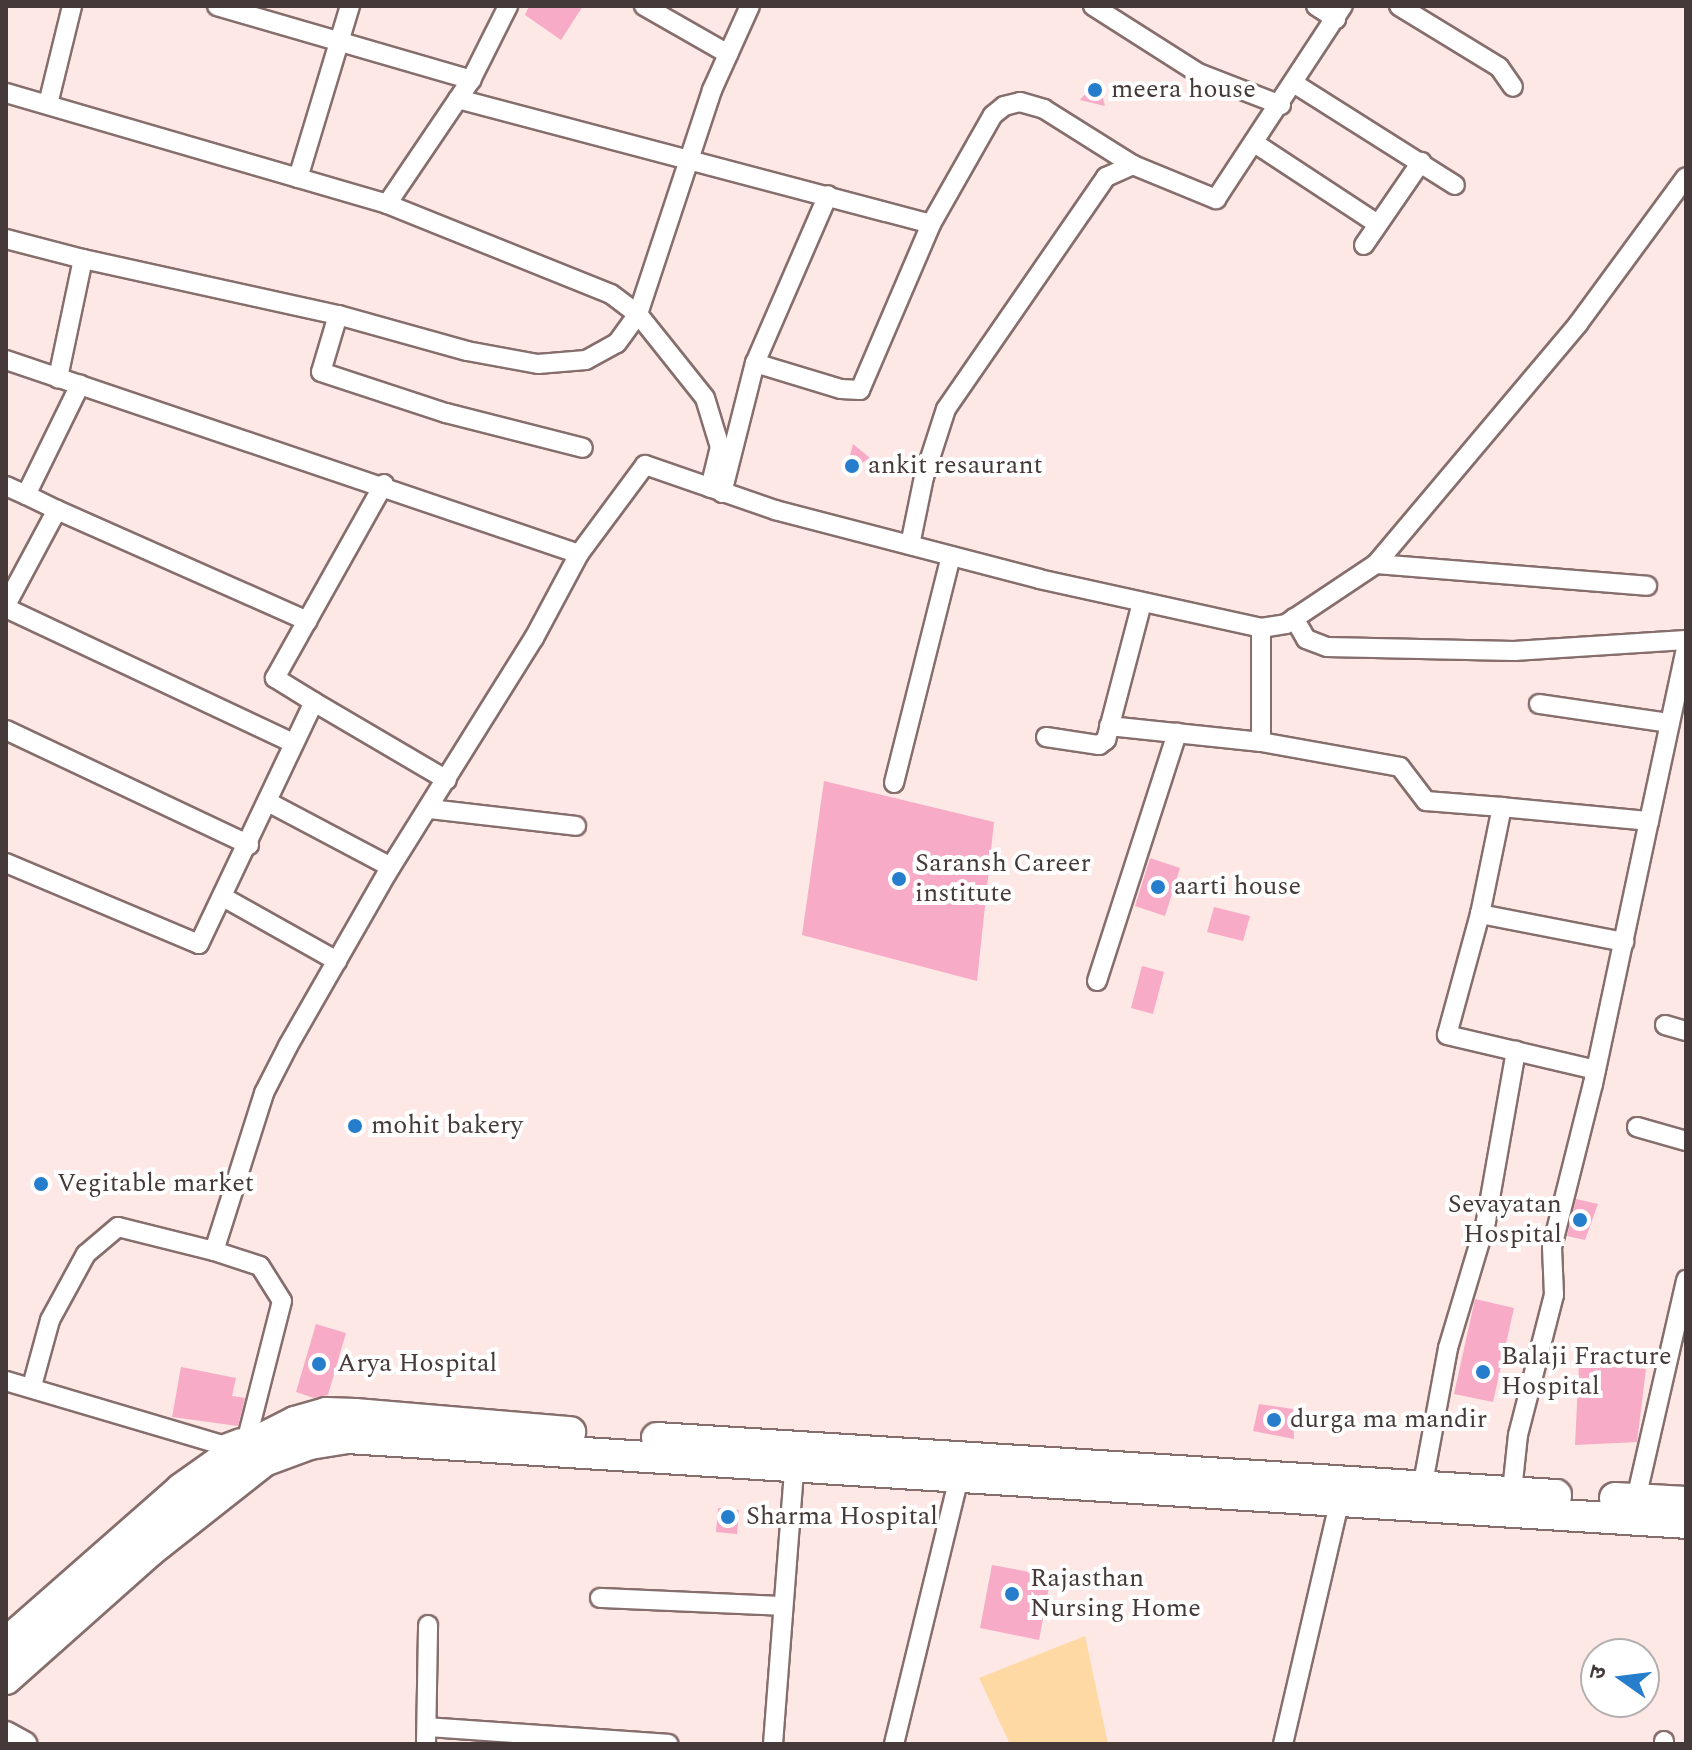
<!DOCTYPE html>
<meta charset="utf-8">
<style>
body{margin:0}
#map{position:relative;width:1692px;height:1750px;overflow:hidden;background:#fee8e6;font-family:Spectral,"Noto Sans Devanagari",serif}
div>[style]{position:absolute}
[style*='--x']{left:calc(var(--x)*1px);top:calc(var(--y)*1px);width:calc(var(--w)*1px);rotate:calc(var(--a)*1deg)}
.green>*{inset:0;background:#fed9a4}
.building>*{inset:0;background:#f7abc6}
.roads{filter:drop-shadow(2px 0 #866e6c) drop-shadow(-2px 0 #866e6c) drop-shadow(0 2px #866e6c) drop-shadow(0 -2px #866e6c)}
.minor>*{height:18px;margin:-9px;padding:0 9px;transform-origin:9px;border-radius:9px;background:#fff}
.tertiary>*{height:24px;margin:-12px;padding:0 12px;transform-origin:12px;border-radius:12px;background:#fff}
.primary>*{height:30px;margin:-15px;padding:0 15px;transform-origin:15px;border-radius:15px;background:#fff}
.dots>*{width:22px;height:22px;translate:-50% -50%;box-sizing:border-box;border:4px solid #fff;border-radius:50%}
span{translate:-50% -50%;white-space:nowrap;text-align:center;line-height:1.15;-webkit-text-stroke:8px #fff;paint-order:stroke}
.poi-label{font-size:26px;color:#453a39}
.left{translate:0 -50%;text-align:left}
.right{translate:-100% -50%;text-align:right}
.frame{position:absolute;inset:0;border:8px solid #453a39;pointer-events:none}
.north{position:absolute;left:1580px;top:1638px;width:80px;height:80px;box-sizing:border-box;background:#fff;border:2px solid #b5b0b0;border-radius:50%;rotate:284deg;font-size:22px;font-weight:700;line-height:32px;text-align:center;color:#453a39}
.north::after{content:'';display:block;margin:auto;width:28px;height:36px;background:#257dcb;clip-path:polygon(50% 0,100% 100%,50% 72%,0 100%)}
</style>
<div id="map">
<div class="green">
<i style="clip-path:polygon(1085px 1636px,1108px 1744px,1010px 1744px,979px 1678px)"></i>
</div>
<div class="building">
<i style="clip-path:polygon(529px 6px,583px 6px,561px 40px,525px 15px)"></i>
<i style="clip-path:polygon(1098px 79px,1105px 106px,1080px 100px)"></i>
<i style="clip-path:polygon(853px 444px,870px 458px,845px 474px)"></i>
<i style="clip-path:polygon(824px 781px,994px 822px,977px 981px,802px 935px)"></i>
<i style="clip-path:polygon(1150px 858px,1180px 868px,1165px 916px,1135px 906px)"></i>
<i style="clip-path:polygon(1214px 907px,1250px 916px,1243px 941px,1207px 932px)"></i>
<i style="clip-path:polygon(1142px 966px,1164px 972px,1153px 1014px,1131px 1008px)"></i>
<i style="clip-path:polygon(1576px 1199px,1598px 1204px,1585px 1240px,1567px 1236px)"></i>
<i style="clip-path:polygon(1475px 1299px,1514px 1308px,1493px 1402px,1454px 1394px)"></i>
<i style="clip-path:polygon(316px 1324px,346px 1333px,328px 1395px,314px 1398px,296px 1392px)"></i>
<i style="clip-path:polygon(1579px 1364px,1646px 1369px,1637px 1442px,1575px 1445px)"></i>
<i style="clip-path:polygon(181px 1367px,236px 1378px,232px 1396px,245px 1398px,238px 1426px,172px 1417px)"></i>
<i style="clip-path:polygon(1259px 1404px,1293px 1409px,1294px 1439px,1253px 1431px)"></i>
<i style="clip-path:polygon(718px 1508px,739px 1510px,737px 1534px,716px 1532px)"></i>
<i style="clip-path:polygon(992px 1565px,1051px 1576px,1039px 1640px,980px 1628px)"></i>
</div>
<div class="roads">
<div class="minor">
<i style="--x:217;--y:6;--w:265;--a:16.2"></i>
<i style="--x:644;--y:6;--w:97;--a:29.7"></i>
<i style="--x:1093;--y:6;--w:125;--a:32.5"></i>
<i style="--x:1198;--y:73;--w:89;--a:21.1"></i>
<i style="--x:1316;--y:6;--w:24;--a:33"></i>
<i style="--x:1399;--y:6;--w:117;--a:31.4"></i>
<i style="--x:1499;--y:67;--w:24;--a:55"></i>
<i style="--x:1295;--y:84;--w:189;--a:32.3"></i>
<i style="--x:6;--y:93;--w:397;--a:16.2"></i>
<i style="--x:387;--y:204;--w:241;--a:21.9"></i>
<i style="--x:611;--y:294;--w:34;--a:37"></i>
<i style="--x:638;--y:314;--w:107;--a:51.4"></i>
<i style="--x:705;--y:398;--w:51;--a:73"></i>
<i style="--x:720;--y:447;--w:42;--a:103.7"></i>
<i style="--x:458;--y:99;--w:489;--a:14.8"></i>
<i style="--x:48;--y:104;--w:101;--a:-76.2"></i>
<i style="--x:1256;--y:144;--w:146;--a:33.3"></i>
<i style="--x:298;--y:178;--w:180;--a:-73.2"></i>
<i style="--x:387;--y:204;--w:150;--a:-55.9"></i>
<i style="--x:471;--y:80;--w:83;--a:-63.4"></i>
<i style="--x:6;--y:239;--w:80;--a:14.6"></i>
<i style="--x:83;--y:259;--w:122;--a:101.9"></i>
<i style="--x:1364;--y:245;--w:101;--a:-55.5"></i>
<i style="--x:83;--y:259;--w:261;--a:12.4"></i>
<i style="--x:338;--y:315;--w:59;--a:106.6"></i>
<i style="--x:321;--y:372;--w:132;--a:18.2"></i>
<i style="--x:446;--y:413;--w:141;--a:14.3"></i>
<i style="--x:338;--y:315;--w:134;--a:15.6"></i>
<i style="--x:467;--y:351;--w:72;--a:10.4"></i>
<i style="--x:538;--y:364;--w:48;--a:-4.8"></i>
<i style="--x:586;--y:360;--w:35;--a:-29"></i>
<i style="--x:617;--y:343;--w:36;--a:-54"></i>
<i style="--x:638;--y:314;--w:236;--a:-71.7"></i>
<i style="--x:712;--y:90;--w:92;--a:-65.7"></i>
<i style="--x:6;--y:360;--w:605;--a:18.7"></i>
<i style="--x:579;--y:554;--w:111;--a:-53.4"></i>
<i style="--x:645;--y:465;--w:138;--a:19.1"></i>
<i style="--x:775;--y:510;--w:273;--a:14.6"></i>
<i style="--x:1039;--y:579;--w:227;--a:12.4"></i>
<i style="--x:1261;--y:628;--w:25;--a:-9"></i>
<i style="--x:1286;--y:624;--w:108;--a:-33.7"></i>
<i style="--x:1376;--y:564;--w:314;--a:-49.9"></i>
<i style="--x:1578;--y:324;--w:182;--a:-53.7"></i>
<i style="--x:755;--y:363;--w:90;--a:16.8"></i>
<i style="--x:841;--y:389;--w:19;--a:3"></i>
<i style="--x:860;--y:390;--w:181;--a:-66.8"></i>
<i style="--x:931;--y:224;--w:125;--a:-60.4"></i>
<i style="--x:993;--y:115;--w:14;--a:-39"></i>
<i style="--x:1004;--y:106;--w:16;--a:-14"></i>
<i style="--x:1020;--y:102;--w:25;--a:16"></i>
<i style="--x:1044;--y:109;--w:105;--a:32.2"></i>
<i style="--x:6;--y:486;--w:22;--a:24"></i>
<i style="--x:722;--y:493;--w:134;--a:-75.8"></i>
<i style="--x:755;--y:363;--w:183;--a:-66.5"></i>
<i style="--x:57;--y:510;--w:274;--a:23.9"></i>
<i style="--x:307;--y:621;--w:157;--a:-60.7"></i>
<i style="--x:910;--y:545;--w:69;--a:-78.4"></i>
<i style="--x:924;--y:477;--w:71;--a:-72.1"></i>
<i style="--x:946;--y:409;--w:282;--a:-55.4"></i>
<i style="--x:1106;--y:177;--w:30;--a:-24"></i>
<i style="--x:1133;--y:165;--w:90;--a:22.3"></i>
<i style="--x:1216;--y:199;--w:231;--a:-56.7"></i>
<i style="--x:1376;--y:564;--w:272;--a:4.6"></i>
<i style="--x:6;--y:605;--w:108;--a:-61.8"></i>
<i style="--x:57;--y:510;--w:34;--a:-154"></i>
<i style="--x:26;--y:495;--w:123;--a:-63.9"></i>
<i style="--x:6;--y:608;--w:317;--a:25.2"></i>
<i style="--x:1294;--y:618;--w:24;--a:60"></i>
<i style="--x:1306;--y:639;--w:22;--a:21"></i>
<i style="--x:1327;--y:647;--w:187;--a:1.2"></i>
<i style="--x:1514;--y:651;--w:172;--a:-3.7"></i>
<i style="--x:1261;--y:628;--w:114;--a:90"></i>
<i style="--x:1261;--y:742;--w:141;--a:10.2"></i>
<i style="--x:1400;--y:767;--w:43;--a:52.6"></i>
<i style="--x:1426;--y:801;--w:76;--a:4.5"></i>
<i style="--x:314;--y:702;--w:154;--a:30.4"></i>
<i style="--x:1539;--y:704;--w:132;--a:8.3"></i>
<i style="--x:1109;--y:726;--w:153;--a:6"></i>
<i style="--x:6;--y:730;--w:269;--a:25.3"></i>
<i style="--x:1046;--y:737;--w:54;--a:8.6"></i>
<i style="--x:1099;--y:745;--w:9;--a:-36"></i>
<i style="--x:1106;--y:740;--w:142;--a:-75.3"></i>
<i style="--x:894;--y:783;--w:234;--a:-75.9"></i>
<i style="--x:268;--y:802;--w:139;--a:27.9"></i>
<i style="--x:430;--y:809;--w:147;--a:6.6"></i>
<i style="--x:1649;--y:821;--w:177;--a:-77.9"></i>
<i style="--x:6;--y:863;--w:209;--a:22.8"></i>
<i style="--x:199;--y:944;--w:268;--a:-64.6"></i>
<i style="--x:314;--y:702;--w:46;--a:-148.4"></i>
<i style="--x:275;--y:678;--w:65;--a:-60.7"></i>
<i style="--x:223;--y:897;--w:131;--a:29.3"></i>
<i style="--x:1480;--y:914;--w:125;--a:105.3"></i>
<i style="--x:1447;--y:1035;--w:153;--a:13.2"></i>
<i style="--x:1097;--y:981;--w:261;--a:-72.1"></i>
<i style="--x:1665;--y:1025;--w:22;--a:16"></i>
<i style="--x:1637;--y:1127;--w:51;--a:15.9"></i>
<i style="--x:214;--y:1251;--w:166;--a:-72.4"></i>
<i style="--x:264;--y:1093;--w:53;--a:-62.9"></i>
<i style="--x:288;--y:1046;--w:199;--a:-60.2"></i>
<i style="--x:387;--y:873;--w:277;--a:-58"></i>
<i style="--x:534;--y:638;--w:95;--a:-61.8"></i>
<i style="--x:6;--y:1381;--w:225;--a:16.5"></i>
<i style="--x:222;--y:1445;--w:19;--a:-21"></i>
<i style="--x:32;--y:1386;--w:68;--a:-74.7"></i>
<i style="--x:50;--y:1320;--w:75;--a:-61.4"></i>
<i style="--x:86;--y:1254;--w:42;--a:-40.2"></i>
<i style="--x:118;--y:1227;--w:99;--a:14"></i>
<i style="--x:214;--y:1251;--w:48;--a:18.1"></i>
<i style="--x:260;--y:1266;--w:41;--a:57.8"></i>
<i style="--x:282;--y:1301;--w:137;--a:104.3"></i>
<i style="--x:248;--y:1434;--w:17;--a:59"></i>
<i style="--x:1423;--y:1483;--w:137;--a:-79.5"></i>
<i style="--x:1448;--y:1348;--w:133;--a:-73.3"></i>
<i style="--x:1486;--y:1221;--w:173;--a:-80"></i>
<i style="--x:1512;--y:1491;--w:56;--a:-83.9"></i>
<i style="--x:1518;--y:1435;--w:145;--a:-75.6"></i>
<i style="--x:1554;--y:1295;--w:48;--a:-92.4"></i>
<i style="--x:1552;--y:1247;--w:168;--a:-75.9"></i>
<i style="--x:1593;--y:1084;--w:269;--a:-78"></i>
<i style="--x:1649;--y:821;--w:148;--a:-174.6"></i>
<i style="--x:1502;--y:807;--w:109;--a:101.6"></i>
<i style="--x:1480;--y:914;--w:147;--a:11"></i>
<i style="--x:1636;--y:1499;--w:225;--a:-77.1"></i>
<i style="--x:600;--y:1598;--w:183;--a:2.5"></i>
<i style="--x:427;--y:1727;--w:242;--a:4"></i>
<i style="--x:426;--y:1744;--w:119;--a:-89"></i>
<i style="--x:773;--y:1744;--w:276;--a:-85.6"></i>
<i style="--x:894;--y:1744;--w:274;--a:-76.3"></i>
<i style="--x:1283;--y:1744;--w:257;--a:-76.9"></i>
<i style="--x:1664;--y:1744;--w:3;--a:-90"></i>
</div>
<div class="tertiary">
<i style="--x:6;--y:1734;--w:21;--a:29"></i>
</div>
<div class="primary">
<i style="--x:657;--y:1438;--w:901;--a:3.63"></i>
<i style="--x:1615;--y:1498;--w:71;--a:3.2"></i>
<i style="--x:6;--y:1643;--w:233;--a:-41.3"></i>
<i style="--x:181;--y:1489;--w:55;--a:-35.4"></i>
<i style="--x:226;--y:1457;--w:77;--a:-26.9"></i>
<i style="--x:295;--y:1422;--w:32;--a:-16"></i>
<i style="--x:326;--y:1413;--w:29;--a:2"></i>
<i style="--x:355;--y:1414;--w:216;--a:4.8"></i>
<i style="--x:6;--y:1679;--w:193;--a:-41.6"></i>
<i style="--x:150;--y:1551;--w:145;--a:-38.3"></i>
<i style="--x:264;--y:1461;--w:49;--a:-20.3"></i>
<i style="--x:310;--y:1444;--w:38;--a:-9"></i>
<i style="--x:348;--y:1438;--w:1341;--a:3.63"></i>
</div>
</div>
<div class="dots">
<i style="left:1095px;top:90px;background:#257dcb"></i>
<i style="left:852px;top:466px;background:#257dcb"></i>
<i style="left:899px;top:879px;background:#257dcb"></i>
<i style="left:1158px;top:887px;background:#257dcb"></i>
<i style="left:355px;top:1126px;background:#257dcb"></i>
<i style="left:41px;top:1184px;background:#257dcb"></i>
<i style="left:1580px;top:1220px;background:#257dcb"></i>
<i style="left:319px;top:1364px;background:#257dcb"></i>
<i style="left:1483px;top:1372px;background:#257dcb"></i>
<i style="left:1274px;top:1420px;background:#257dcb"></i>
<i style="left:728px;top:1517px;background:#257dcb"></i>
<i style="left:1012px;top:1594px;background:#257dcb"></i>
</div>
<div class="poi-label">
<span class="left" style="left:1111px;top:90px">meera house</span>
<span class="left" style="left:868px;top:466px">ankit resaurant</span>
<span class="left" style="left:915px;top:879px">Saransh Career<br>institute</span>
<span class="left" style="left:1174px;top:887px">aarti house</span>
<span class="left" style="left:371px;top:1126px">mohit bakery</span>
<span class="left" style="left:57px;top:1184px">Vegitable market</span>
<span class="right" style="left:1562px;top:1220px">Sevayatan<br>Hospital</span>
<span class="left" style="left:1501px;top:1372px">Balaji Fracture<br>Hospital</span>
<span class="left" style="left:337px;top:1364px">Arya Hospital</span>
<span class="left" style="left:1290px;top:1420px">durga ma mandir</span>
<span class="left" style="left:746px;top:1517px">Sharma Hospital</span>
<span class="left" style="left:1030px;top:1594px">Rajasthan<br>Nursing Home</span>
</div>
<div class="frame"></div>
<div class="north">उ</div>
</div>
